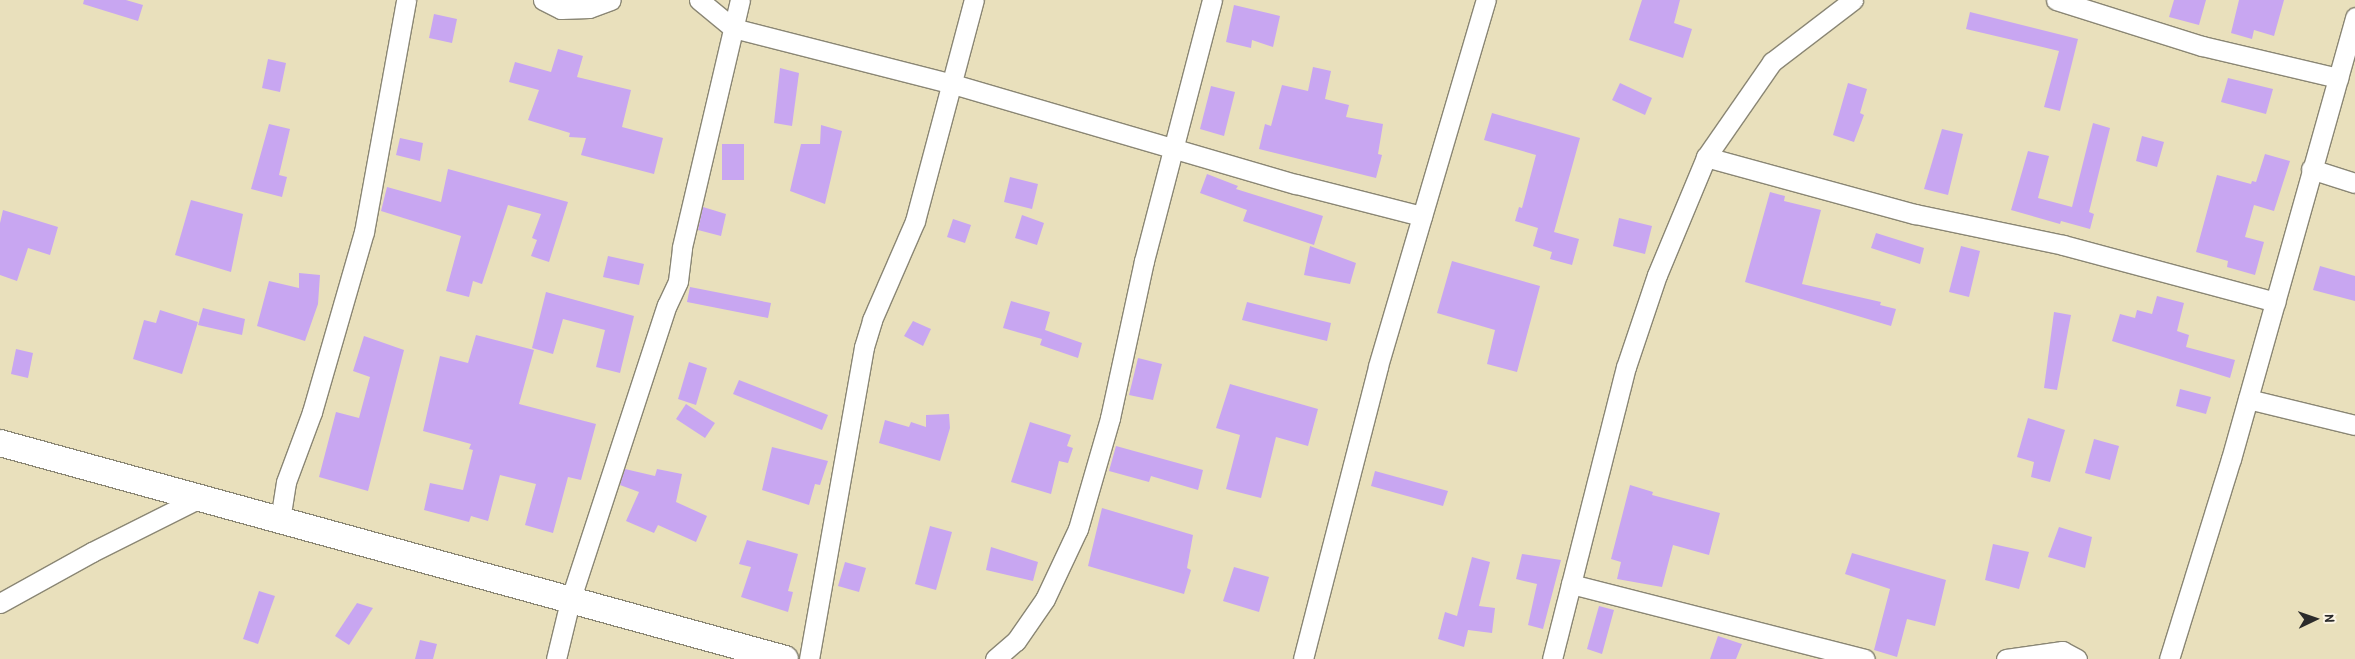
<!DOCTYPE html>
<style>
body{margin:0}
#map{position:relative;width:2355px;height:659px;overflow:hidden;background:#e9e0bc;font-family:"Patrick Hand",sans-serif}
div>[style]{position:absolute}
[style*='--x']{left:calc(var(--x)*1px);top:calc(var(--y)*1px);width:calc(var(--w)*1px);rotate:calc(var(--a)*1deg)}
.building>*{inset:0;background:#c8a6f1}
.roads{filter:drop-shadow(1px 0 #8a8674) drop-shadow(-1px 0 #8a8674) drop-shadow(0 1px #8a8674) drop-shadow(0 -1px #8a8674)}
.street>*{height:19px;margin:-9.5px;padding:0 9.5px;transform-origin:9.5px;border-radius:9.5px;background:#fff}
.secondary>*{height:26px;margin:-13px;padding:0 13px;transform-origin:13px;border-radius:13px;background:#fff}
span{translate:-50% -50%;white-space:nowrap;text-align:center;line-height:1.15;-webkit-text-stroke:4px #fcf5e5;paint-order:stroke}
.north{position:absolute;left:2290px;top:594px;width:50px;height:50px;-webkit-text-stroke:4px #fcf5e5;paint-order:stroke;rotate:87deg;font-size:14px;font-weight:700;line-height:20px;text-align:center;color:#2b2b2b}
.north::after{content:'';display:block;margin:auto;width:18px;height:22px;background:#2b2b2b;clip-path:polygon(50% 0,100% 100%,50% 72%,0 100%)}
</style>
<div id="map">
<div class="building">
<i style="clip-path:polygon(84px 0,126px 0,143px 5px,138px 21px,83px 4px)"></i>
<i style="clip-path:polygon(1642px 0,1680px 0,1674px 23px,1692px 29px,1683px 58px,1629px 40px)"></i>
<i style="clip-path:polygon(2174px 0,2206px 0,2199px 25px,2169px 17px)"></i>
<i style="clip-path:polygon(2239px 0,2284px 0,2274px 36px,2254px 30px,2252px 39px,2231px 33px)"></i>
<i style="clip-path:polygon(1234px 5px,1280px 16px,1273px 47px,1252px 40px,1251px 48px,1226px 42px)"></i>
<i style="clip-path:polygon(1970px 12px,2078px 39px,2060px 111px,2044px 107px,2059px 51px,1966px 29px)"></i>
<i style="clip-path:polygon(434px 14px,457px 19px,452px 43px,429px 38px)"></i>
<i style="clip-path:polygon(558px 49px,583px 56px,577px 77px,631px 90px,622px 127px,663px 138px,654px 174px,581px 155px,586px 138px,569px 137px,570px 133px,528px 120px,539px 90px,509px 82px,515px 62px,551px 72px)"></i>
<i style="clip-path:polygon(268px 59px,286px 63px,280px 92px,262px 88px)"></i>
<i style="clip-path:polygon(1313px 67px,1331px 71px,1325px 99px,1349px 105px,1346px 117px,1383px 124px,1378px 154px,1382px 155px,1376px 178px,1259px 149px,1265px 124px,1271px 126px,1282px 85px,1308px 91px)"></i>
<i style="clip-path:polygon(780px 68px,799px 73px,792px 126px,774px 123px)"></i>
<i style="clip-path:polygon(2228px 78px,2273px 89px,2266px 114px,2221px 102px)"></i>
<i style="clip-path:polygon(1620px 83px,1652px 98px,1645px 115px,1612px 100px)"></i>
<i style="clip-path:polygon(1848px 83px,1867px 89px,1860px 113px,1864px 115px,1854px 142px,1833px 135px)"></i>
<i style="clip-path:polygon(1211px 86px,1235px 92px,1224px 136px,1200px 129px)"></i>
<i style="clip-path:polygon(1492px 113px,1580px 138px,1554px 232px,1579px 239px,1572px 265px,1550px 259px,1552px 252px,1533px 246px,1538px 228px,1515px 221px,1519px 207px,1522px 208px,1536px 155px,1484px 140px)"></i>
<i style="clip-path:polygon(2093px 123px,2110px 128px,2089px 212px,2094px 214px,2090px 229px,2061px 221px,2060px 224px,2011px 210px,2028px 151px,2049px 156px,2038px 198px,2072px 207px)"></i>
<i style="clip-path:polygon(269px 124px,290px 129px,279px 175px,287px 177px,282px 197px,251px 189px)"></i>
<i style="clip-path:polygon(821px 125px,842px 131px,825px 204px,790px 191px,801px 144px,820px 144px)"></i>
<i style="clip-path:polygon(1942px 129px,1963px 134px,1948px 195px,1924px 189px)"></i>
<i style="clip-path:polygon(2142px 136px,2164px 142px,2157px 167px,2136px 161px)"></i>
<i style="clip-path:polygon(400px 138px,423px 143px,420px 161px,396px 155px)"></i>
<i style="clip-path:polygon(722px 144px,744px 144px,744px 180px,722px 180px)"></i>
<i style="clip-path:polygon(2265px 154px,2290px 161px,2274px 211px,2254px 205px,2245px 237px,2264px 242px,2255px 275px,2227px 267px,2228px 261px,2196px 252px,2217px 175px,2251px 184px,2252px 181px,2256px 182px)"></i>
<i style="clip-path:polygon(448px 169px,568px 202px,549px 262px,531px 256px,537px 240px,532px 238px,541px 214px,508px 205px,482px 284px,473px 281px,469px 297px,446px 291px,461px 236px,381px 211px,387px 187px,441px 202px)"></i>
<i style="clip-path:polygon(1207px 174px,1238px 186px,1236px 189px,1323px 216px,1314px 245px,1243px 221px,1247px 210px,1200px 193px)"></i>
<i style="clip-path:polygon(1010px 177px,1038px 184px,1032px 209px,1004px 202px)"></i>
<i style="clip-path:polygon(1770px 192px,1785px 196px,1784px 201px,1821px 210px,1802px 284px,1881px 302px,1880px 305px,1896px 309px,1891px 326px,1745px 282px)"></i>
<i style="clip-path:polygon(191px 200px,243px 214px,231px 272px,175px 255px)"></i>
<i style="clip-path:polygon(703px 207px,726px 214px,721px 236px,698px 230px)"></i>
<i style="clip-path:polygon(3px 210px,58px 227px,50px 255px,28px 248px,17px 281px,0 275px,0 223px)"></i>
<i style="clip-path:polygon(1022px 215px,1044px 223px,1037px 245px,1015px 238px)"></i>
<i style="clip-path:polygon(1619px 218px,1652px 226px,1645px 254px,1613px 246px)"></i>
<i style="clip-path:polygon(953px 219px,971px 225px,965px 243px,947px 237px)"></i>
<i style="clip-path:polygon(1876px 233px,1924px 248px,1920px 264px,1871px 248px)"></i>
<i style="clip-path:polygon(1310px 246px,1356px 263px,1350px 284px,1304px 275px)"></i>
<i style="clip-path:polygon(1961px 246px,1980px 251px,1969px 297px,1949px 292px)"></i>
<i style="clip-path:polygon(608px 256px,644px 264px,639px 285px,603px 277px)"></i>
<i style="clip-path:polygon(1452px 261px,1540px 286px,1517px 372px,1487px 364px,1495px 330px,1437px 313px)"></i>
<i style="clip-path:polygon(2320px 266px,2355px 276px,2355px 301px,2313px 290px)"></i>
<i style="clip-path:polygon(299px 273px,320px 275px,318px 304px,305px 341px,257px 326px,269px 281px,299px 288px)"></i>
<i style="clip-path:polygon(690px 287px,771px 303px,768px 318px,687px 302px)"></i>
<i style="clip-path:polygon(546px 292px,634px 316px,620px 373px,596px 367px,605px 330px,563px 319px,553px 354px,532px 348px)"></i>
<i style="clip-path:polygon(2157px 296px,2184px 303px,2177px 331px,2189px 335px,2186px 347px,2235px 360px,2230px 378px,2112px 341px,2120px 314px,2135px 318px,2137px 310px,2152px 314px)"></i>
<i style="clip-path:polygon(1011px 301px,1050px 312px,1045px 330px,1082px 343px,1078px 358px,1040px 345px,1042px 339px,1003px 328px)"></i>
<i style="clip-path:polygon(1247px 302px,1331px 323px,1327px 341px,1242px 320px)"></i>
<i style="clip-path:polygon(203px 308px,245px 319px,242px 335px,198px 325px)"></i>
<i style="clip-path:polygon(160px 310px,198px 322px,182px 374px,133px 359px,144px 320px,156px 323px)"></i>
<i style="clip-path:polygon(2054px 312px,2071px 315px,2057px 390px,2044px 388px)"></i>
<i style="clip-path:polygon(913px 321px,931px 329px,923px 346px,904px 336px)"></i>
<i style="clip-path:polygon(476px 335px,534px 350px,519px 404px,596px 424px,581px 480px,568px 477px,553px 533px,525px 525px,536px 484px,500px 475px,488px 521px,471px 516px,469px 522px,424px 510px,430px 483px,463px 490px,473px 450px,469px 449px,471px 444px,423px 431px,440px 356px,468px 363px)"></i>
<i style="clip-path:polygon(364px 336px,404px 350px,368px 491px,319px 477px,336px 412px,359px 418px,370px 377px,353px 371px)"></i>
<i style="clip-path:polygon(16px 349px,33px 353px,28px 378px,11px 374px)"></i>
<i style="clip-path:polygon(1138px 358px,1162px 364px,1153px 400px,1129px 395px)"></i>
<i style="clip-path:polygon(689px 362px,707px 368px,696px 405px,678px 399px)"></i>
<i style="clip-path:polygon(739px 380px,828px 415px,822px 430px,733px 394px)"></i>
<i style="clip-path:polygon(1230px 384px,1318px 409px,1308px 446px,1276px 437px,1261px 498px,1226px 489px,1240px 435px,1216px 428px)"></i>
<i style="clip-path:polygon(2180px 389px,2211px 397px,2206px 414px,2176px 406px)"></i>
<i style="clip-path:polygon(686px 404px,715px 423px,705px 438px,676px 419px)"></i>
<i style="clip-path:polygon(949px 414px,950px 428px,940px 461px,879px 443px,885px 420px,909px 427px,911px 422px,926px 427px,926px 415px)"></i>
<i style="clip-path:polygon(2028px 418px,2065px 430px,2050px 482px,2031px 477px,2034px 462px,2017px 457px)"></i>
<i style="clip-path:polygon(1030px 422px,1071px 435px,1067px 446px,1073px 448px,1068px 463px,1059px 461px,1051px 494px,1011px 482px)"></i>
<i style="clip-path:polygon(2094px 439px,2119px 446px,2110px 480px,2085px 473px)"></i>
<i style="clip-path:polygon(1116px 446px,1203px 470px,1198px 490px,1151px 476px,1149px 482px,1109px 471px)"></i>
<i style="clip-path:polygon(772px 447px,828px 461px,820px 485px,815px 484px,809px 505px,762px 490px)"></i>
<i style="clip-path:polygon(625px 469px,655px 476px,657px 469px,682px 474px,676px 502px,707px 516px,696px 542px,658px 525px,654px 533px,626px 521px,639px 492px,620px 485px)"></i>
<i style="clip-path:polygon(1375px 471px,1448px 491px,1443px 506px,1371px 486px)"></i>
<i style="clip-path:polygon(1630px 485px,1653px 492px,1652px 495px,1720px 513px,1709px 555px,1673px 545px,1662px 587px,1617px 579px,1621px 562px,1611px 559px)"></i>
<i style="clip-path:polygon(1102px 508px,1193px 535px,1187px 568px,1191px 570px,1184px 594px,1088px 566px)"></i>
<i style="clip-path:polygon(930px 526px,952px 532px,936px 590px,915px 584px)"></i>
<i style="clip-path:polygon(2059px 527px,2092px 537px,2085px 568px,2048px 557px)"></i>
<i style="clip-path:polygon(747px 540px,798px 554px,788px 591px,793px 592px,788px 612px,741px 597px,751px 567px,739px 564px)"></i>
<i style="clip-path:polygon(1993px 544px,2029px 552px,2019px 589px,1985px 580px)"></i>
<i style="clip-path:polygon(991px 547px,1038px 562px,1033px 581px,986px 570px)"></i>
<i style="clip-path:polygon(1852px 553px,1946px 580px,1935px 626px,1907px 619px,1897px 657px,1874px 650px,1890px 589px,1845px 574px)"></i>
<i style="clip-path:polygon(1522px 554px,1561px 560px,1543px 629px,1528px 625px,1537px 584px,1516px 579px)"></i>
<i style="clip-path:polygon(1472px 557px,1490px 562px,1479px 606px,1495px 608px,1492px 633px,1468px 630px,1464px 647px,1438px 639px,1445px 612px,1457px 616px)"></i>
<i style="clip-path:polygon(845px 562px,866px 568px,859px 592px,838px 586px)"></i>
<i style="clip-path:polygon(1234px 567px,1269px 577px,1259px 612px,1223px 601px)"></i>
<i style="clip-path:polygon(259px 591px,275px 596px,258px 644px,243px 639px)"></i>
<i style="clip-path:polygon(357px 603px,373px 608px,349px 645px,335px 636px)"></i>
<i style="clip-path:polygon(1599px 606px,1614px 610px,1602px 654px,1587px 649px)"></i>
<i style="clip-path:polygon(1718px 636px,1742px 644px,1736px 659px,1710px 659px)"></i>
<i style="clip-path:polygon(420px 640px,437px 644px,433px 659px,415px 659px)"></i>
</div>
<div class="roads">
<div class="street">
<i style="--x:543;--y:0;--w:20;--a:27"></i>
<i style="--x:561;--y:9;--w:28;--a:-2"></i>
<i style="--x:589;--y:8;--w:23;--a:-20"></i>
<i style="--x:699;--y:0;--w:44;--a:39.5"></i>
<i style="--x:733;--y:28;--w:227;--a:14.3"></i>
<i style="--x:953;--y:84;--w:357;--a:16.3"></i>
<i style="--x:1296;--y:184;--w:130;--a:14.3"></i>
<i style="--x:2056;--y:0;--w:153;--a:17.5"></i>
<i style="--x:2202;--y:46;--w:140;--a:13.2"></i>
<i style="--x:1706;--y:157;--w:217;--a:15.3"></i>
<i style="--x:1915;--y:214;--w:151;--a:11.8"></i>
<i style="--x:2063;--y:245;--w:220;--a:15"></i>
<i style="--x:2311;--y:169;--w:46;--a:17.7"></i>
<i style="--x:2248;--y:399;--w:110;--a:13.7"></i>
<i style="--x:280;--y:520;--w:38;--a:-81"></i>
<i style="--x:286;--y:482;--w:75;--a:-69.6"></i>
<i style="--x:312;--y:412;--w:187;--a:-73.9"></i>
<i style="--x:364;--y:232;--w:236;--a:-79.7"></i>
<i style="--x:1571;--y:584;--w:303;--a:14.3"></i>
<i style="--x:0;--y:603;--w:105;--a:-29"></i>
<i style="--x:92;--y:552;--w:121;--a:-26.6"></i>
<i style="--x:556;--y:659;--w:60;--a:-76.4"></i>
<i style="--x:570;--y:601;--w:311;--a:-71.9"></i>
<i style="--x:667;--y:305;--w:26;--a:-65"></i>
<i style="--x:678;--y:281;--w:34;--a:-83"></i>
<i style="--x:682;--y:247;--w:254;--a:-76.8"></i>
<i style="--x:809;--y:659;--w:317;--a:-80"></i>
<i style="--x:864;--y:347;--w:28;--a:-73"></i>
<i style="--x:872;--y:320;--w:108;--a:-66.5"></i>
<i style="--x:915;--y:221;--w:229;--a:-75.1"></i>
<i style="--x:995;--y:659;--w:28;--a:-41"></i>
<i style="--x:1016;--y:641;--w:51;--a:-55.4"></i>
<i style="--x:1045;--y:599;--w:77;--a:-64.8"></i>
<i style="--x:1078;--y:529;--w:116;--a:-73.9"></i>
<i style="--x:1110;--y:418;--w:161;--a:-77.8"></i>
<i style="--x:1144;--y:261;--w:270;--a:-75.4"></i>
<i style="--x:1303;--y:659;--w:302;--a:-75.6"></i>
<i style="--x:1378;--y:366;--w:382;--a:-73.6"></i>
<i style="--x:1552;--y:659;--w:301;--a:-75.8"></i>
<i style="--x:1626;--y:367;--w:97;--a:-71.4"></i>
<i style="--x:1657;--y:275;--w:128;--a:-67.4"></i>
<i style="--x:1706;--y:157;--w:116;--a:-55.2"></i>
<i style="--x:1772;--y:62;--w:102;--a:-37.4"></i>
<i style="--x:2006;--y:659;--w:57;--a:-8.1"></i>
<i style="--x:2062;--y:651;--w:17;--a:28"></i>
<i style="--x:2169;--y:659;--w:209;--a:-72.8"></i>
<i style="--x:2231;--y:459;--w:459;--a:-74.3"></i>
</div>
<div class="secondary">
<i style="--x:0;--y:443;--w:814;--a:15.38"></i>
</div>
</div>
<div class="north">N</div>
</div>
